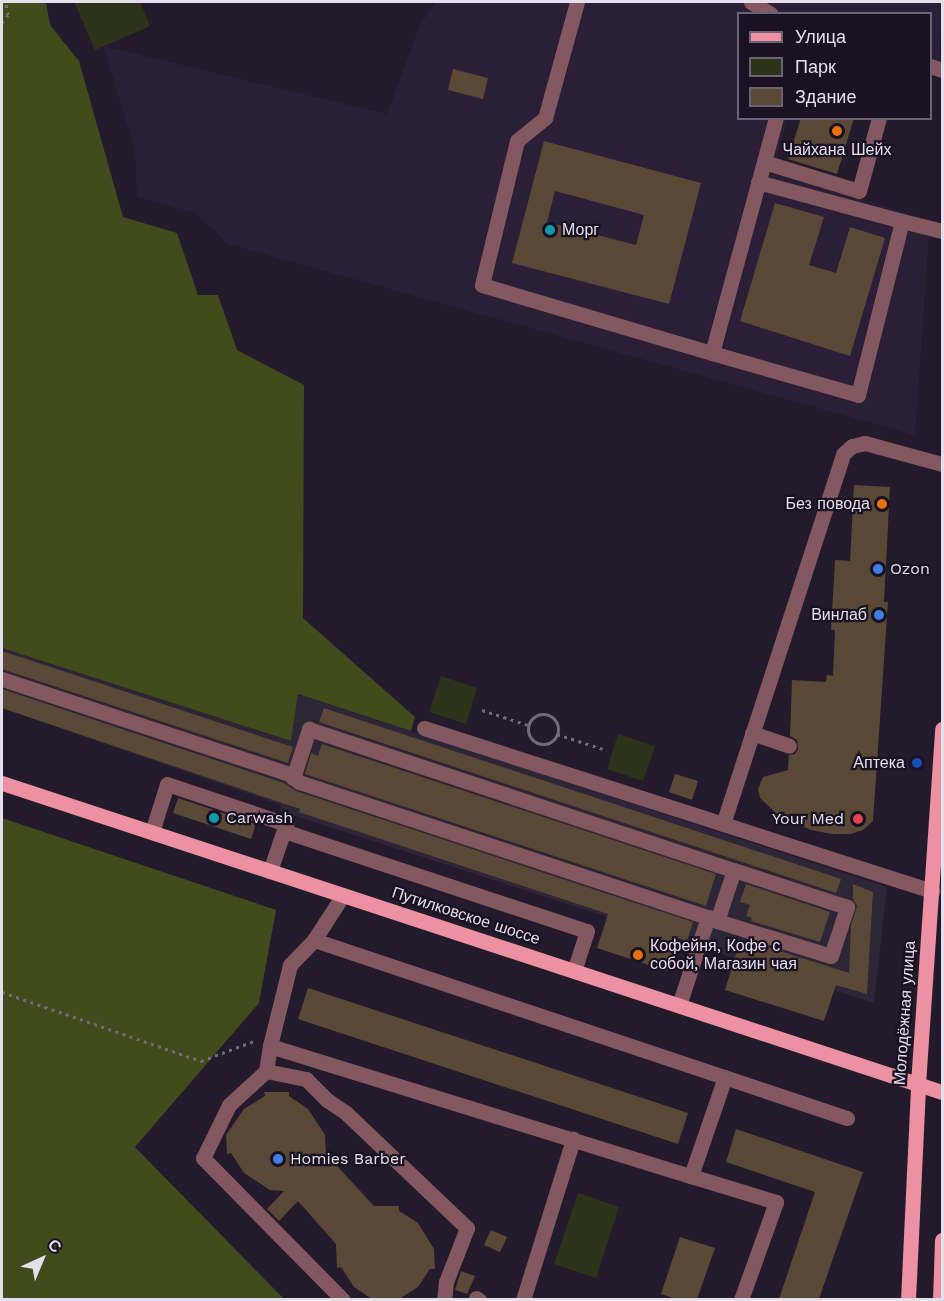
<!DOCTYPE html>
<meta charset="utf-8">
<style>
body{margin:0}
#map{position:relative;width:944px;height:1301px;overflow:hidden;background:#231a2c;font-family:"Work Sans",sans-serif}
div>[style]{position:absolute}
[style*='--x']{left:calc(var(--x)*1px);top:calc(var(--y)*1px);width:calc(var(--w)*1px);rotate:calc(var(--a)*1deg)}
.industrial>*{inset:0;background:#2d2636}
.built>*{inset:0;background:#2b1f37}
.green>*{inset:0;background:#2d3319}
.forest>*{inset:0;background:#414b1c}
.building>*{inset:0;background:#5b4938}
.path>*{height:3px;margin-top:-1.5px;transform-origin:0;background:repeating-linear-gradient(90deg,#736b7b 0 3px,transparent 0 7.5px)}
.path>.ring{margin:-1.5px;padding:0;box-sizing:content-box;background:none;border:3px solid #736b7b;border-radius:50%}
.minor>*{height:15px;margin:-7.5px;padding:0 7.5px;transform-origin:7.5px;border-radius:7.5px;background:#84585f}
.major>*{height:15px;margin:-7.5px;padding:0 7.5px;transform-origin:7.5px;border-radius:7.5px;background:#ec91a1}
.dots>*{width:16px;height:16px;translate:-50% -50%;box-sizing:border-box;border:3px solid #1a1122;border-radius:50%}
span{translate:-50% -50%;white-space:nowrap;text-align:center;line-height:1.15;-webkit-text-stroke:4.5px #1a1122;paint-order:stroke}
.poi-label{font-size:16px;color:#e5dfec}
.left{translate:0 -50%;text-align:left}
.right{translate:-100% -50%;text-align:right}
.street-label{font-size:16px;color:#e5dfec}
.frame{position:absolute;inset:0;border:3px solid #e5dfec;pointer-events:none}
.legend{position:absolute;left:737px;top:12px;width:195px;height:108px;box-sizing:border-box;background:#1a1122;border:2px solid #6b6373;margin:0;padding:8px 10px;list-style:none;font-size:18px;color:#e5dfec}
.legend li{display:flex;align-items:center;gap:12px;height:30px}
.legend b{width:30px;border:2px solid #6b6373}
.north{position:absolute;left:12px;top:1229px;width:60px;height:60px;-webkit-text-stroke:4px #1a1122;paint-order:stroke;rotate:44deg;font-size:16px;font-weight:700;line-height:24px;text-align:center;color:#e5dfec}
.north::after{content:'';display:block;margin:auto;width:21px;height:27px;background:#e5dfec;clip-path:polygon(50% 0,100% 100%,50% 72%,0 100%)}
</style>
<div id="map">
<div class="industrial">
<i style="clip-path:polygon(2px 648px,291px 741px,297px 694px,887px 887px,874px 1003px,280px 811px,281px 805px,2px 708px)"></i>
</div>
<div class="built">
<i style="clip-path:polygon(436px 2px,942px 2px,940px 62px,931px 60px,930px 14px,738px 14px,738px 118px,787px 119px,773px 173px,930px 220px,915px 435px,228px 244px,195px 213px,137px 197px,135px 149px,103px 46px,387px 114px,420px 25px)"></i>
</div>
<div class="green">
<i style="clip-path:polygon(74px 2px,140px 2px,150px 26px,95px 50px)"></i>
<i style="clip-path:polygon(441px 676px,477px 688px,466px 724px,429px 712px)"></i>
<i style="clip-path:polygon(618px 734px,655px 746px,643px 781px,607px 769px)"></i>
<i style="clip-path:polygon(578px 1193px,619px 1207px,596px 1278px,554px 1264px)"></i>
</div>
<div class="forest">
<i style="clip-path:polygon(2px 2px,46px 2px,50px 25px,79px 61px,123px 217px,177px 233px,198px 295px,218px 295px,237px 350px,304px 385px,303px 618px,415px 717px,411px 731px,298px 694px,291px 741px,2px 648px)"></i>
<i style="clip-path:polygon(2px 818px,276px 910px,259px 1003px,135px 1147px,284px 1299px,2px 1299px)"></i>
</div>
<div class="building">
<i style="clip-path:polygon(453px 69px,488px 78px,483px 99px,448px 90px)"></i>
<i style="clip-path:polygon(801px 118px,854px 118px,837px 174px,788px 159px)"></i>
<i style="clip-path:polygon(evenodd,544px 141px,701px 183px,669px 304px,512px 263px,544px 141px,555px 191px,644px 215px,636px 245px,547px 222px,555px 191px)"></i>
<i style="clip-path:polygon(775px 203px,824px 217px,809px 265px,836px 273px,850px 227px,885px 238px,850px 356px,740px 321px)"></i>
<i style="clip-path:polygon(854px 485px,890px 487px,884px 602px,888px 602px,873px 821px,863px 830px,850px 834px,832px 834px,811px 830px,777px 814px,760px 798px,758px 789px,763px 777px,788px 770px,789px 755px,795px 754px,798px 749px,797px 740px,790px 736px,792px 680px,826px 682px,827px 675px,833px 676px,835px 630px,831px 630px,835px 560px,850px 561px)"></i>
<i style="clip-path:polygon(2px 651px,293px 747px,288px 763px,2px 669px)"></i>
<i style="clip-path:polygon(2px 689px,284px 783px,296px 791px,693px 922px,687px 941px,678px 938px,667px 971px,597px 948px,608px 914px,299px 812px,300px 809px,2px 708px)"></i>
<i style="clip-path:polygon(324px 708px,841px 879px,836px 893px,319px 722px)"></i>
<i style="clip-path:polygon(322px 744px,716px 874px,706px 906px,305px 774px,311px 753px,318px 756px)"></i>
<i style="clip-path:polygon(675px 774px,698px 781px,692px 800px,669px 792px)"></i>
<i style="clip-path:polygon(178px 798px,256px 824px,251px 839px,173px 813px)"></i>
<i style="clip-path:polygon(746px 884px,830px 912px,820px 942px,751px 921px,752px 918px,746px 916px,750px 905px,740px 902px)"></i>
<i style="clip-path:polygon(853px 884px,873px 892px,867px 994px,836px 985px,824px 1021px,725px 990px,738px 948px,743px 950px,746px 940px,849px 973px,851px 925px,857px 906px,853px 899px)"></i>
<i style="clip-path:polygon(308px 988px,688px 1113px,678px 1144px,298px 1019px)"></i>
<i style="clip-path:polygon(264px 1092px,289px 1092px,289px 1096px,308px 1109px,325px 1135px,326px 1154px,374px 1206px,399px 1206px,399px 1211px,418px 1223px,434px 1249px,435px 1269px,430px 1269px,418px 1287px,399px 1299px,372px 1299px,354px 1287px,341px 1267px,337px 1268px,336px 1244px,298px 1201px,279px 1221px,267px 1209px,284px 1191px,270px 1190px,244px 1173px,231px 1153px,227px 1154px,226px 1135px,244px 1109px,265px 1096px)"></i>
<i style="clip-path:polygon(736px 1129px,863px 1172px,819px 1299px,779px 1299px,815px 1192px,726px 1162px)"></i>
<i style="clip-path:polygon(491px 1230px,507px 1237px,500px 1252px,484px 1245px)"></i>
<i style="clip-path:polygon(680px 1237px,715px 1248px,697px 1299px,676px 1299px,661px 1294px)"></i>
<i style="clip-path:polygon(461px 1271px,475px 1276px,467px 1294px,455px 1290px)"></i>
</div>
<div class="path">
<i style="--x:2;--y:23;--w:10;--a:-53"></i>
<i style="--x:8;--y:15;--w:13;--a:-99"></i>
<i style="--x:482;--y:710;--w:48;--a:18.1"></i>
<i class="ring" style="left:528px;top:714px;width:27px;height:27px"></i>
<i style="--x:557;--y:734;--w:48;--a:18.1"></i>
<i style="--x:2;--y:992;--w:211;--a:19.1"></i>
<i style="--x:201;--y:1061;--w:57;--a:-20.7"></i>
</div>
<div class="minor">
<i style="--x:577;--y:2;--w:120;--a:105.4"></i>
<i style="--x:545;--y:118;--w:36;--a:141"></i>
<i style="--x:517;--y:141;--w:148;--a:103.7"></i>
<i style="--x:482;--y:285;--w:240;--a:16.5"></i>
<i style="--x:712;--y:353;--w:244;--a:-74.8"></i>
<i style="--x:751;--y:2;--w:23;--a:31"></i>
<i style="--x:930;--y:66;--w:13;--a:18"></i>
<i style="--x:764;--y:162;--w:99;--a:17"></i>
<i style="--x:859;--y:191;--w:76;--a:-74.7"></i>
<i style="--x:758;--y:182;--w:149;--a:15.2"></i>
<i style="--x:712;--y:353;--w:152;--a:16"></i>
<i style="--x:858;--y:395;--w:179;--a:-75.8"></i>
<i style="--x:902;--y:221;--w:41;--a:14"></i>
<i style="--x:2;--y:679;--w:302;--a:18.3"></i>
<i style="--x:289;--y:774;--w:13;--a:39"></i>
<i style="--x:299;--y:782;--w:431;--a:18.3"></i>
<i style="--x:708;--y:917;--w:93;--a:108.2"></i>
<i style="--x:424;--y:728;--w:534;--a:17.79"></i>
<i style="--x:752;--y:733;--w:39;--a:19"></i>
<i style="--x:293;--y:778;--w:52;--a:-71.9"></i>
<i style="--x:309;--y:729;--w:448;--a:18.4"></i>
<i style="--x:734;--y:870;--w:54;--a:108.4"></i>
<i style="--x:717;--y:921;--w:10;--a:-156"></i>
<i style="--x:723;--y:824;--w:389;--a:-72"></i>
<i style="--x:843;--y:454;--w:12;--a:-42"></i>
<i style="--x:852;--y:446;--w:13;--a:-13"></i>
<i style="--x:865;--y:443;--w:80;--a:15.3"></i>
<i style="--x:284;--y:831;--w:319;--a:18.3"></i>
<i style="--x:587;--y:931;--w:42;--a:108"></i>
<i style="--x:152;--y:832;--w:50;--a:-72.6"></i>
<i style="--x:167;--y:784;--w:126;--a:18.6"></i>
<i style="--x:286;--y:824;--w:50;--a:108.8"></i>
<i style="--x:343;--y:895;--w:54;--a:122.8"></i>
<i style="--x:314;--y:940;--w:35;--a:134"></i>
<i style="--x:290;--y:965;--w:83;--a:103.9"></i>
<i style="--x:270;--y:1046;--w:441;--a:17.2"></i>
<i style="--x:717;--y:921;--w:119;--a:17.1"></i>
<i style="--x:831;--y:956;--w:52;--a:-71.9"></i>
<i style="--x:847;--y:907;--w:119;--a:-161.9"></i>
<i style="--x:314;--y:940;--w:562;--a:18.47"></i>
<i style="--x:270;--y:1046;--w:25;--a:99"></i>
<i style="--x:266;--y:1071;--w:41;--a:11.3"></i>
<i style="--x:306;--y:1079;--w:30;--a:45"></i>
<i style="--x:327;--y:1100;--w:23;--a:34"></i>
<i style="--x:346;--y:1113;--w:167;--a:43.5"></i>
<i style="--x:467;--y:1228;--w:58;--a:111.3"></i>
<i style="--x:446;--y:1282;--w:18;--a:96"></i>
<i style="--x:266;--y:1071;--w:50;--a:137.4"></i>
<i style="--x:229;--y:1105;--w:59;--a:116.1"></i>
<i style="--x:203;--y:1158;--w:199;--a:45.4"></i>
<i style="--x:725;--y:1077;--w:105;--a:109"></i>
<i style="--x:691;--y:1176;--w:89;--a:17"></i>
<i style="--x:776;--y:1202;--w:104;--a:109.7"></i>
<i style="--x:476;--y:1298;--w:4;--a:34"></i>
<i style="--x:523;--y:1300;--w:169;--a:-72.7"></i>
</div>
<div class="major">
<i style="--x:2;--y:783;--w:989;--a:18.2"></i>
<i style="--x:908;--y:1300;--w:216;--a:-87.3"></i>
<i style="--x:918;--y:1084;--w:356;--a:-86.1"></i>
<i style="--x:940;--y:1300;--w:60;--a:-88.1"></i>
</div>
<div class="dots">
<i style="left:837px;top:131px;background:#e8710a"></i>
<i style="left:550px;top:230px;background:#0f9aa8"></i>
<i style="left:882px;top:504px;background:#e8710a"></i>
<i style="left:878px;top:569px;background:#3f7fe0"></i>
<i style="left:879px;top:615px;background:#3f7fe0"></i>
<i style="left:917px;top:763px;background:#1a4fb4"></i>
<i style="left:214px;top:818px;background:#0f9aa8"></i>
<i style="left:858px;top:819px;background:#e0444e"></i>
<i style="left:638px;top:955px;background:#e8710a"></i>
<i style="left:278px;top:1159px;background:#3f7fe0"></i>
</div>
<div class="poi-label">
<span style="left:837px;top:150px">Чайхана Шейх</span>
<span class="left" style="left:562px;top:230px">Морг</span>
<span class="right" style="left:870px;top:504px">Без повода</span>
<span class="left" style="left:890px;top:569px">Ozon</span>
<span class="right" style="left:867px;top:615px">Винлаб</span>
<span class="right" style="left:905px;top:763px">Аптека</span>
<span class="left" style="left:226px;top:818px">Carwash</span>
<span class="right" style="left:844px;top:819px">Your Med</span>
<span class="left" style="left:650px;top:955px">Кофейня, Кофе с<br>собой, Магазин чая</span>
<span class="left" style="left:290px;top:1159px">Homies Barber</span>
</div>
<div class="street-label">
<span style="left:466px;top:916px;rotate:18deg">Путилковское шоссе</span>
<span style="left:905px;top:1013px;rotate:-86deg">Молодёжная улица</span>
</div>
<div class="frame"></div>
<ul class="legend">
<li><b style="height:8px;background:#ec91a1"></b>Улица</li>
<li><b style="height:16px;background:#2d3319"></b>Парк</li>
<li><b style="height:16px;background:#5b4938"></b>Здание</li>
</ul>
<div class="north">С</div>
</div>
